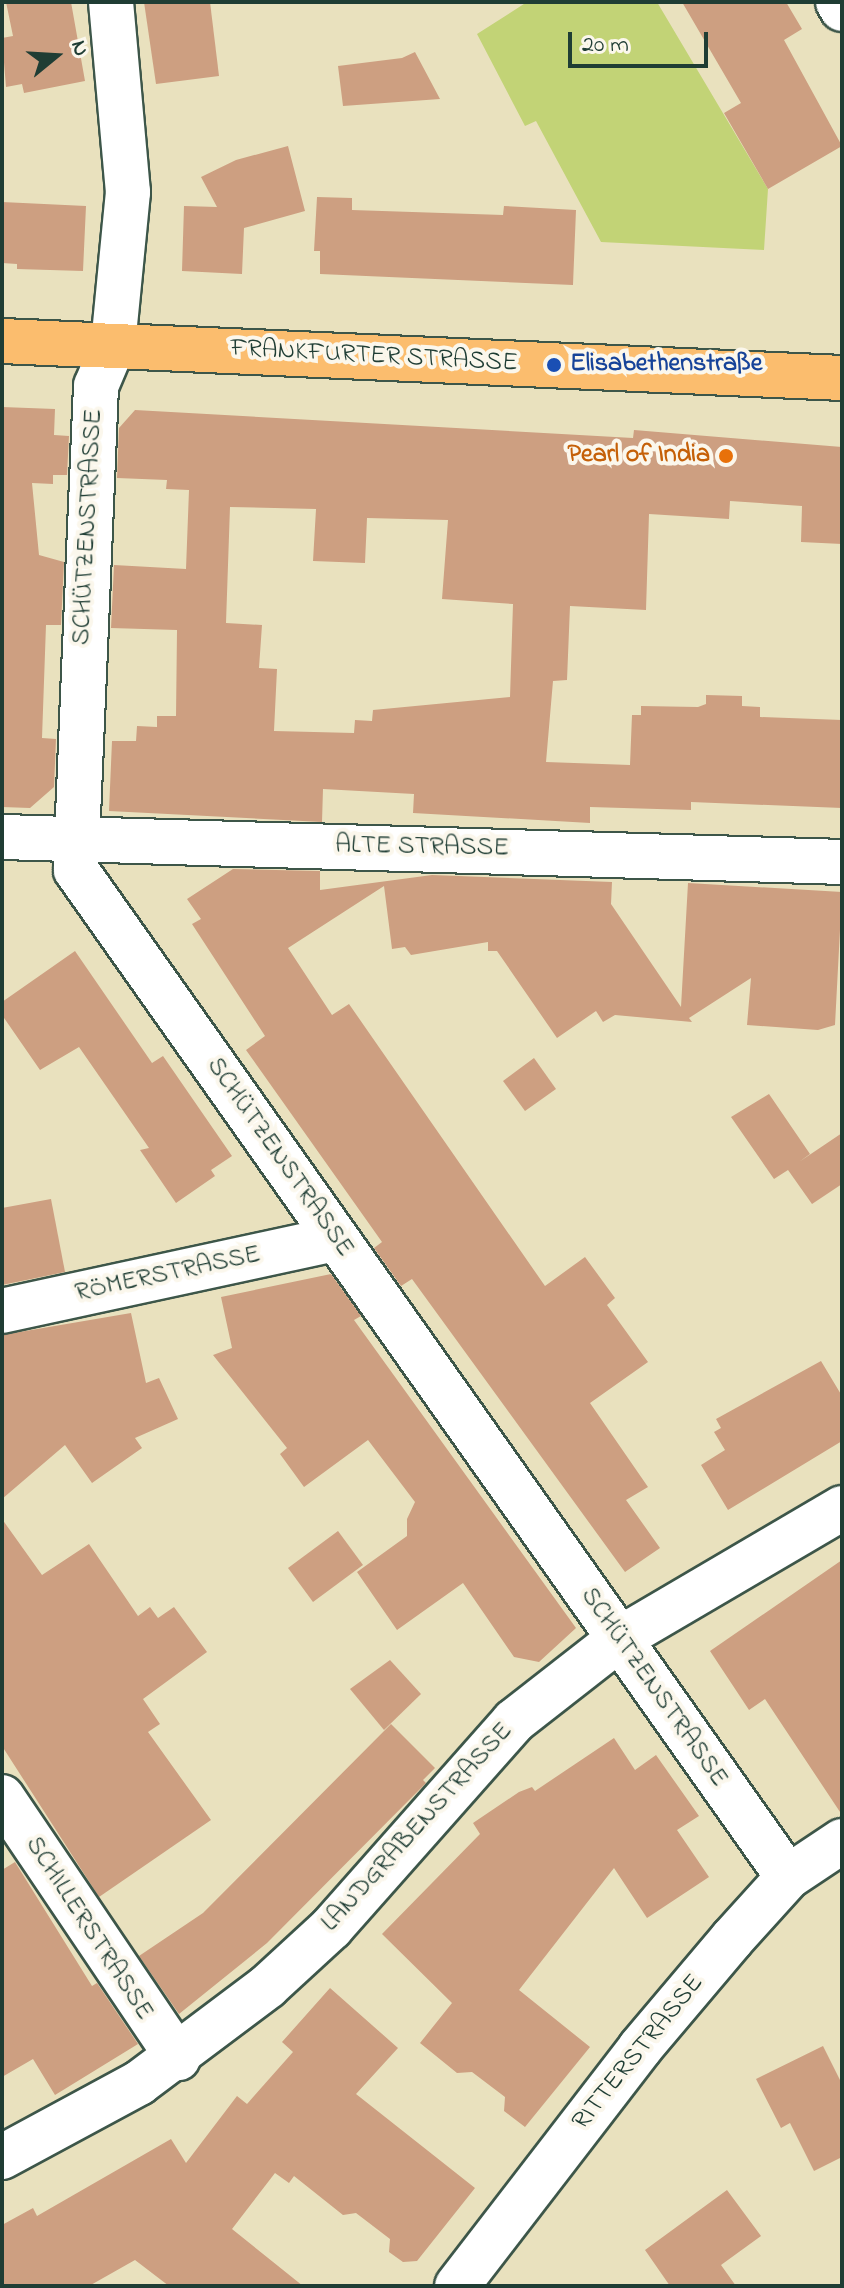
<!DOCTYPE html>
<meta charset="utf-8">
<style>
body{margin:0}
#map{position:relative;width:844px;height:2288px;overflow:hidden;background:#e9e1be;font-family:"Indie Flower",sans-serif}
div>[style]{position:absolute}
[style*='--x']{left:calc(var(--x)*1px);top:calc(var(--y)*1px);width:calc(var(--w)*1px);rotate:calc(var(--a)*1deg)}
.green>*{inset:0;background:#c2d376}
.building>*{inset:0;background:#cd9f81}
.roads{filter:drop-shadow(2px 0 #3d5649) drop-shadow(-2px 0 #3d5649) drop-shadow(0 2px #3d5649) drop-shadow(0 -2px #3d5649)}
.minor>*{height:44px;margin:-22px;padding:0 22px;transform-origin:22px;border-radius:22px;background:#fff}
.major>*{height:44px;margin:-22px;padding:0 22px;transform-origin:22px;border-radius:22px;background:#fbbd6e}
.dots>*{width:22px;height:22px;translate:-50% -50%;box-sizing:border-box;border:4px solid #fbf7ec;border-radius:50%}
span{translate:-50% -50%;white-space:nowrap;text-align:center;line-height:1.15;-webkit-text-stroke:8px #fbf7ec;paint-order:stroke}
.street-label{font-size:26px;color:#1f3d34}
.transit-label{font-size:26px;color:#164399;font-weight:700}
.left{translate:0 -50%;text-align:left}
.food-label{font-size:26px;color:#c56008;font-weight:700}
.right{translate:-100% -50%;text-align:right}
.frame{position:absolute;inset:0;border:4px solid #1f3d34;pointer-events:none}
.north{position:absolute;left:16px;top:16px;width:80px;height:80px;-webkit-text-stroke:6px #fbf7ec;paint-order:stroke;rotate:72deg;font-size:22px;font-weight:700;line-height:32px;text-align:center;color:#1f3d34}
.north::after{content:'';display:block;margin:auto;width:28px;height:36px;background:#1f3d34;clip-path:polygon(50% 0,100% 100%,50% 72%,0 100%)}
.scale{position:absolute;left:568px;top:32px;width:140px;height:36px;box-sizing:border-box;border:4px solid #1f3d34;border-top:0;padding-left:10px;font-size:24px;line-height:28px;white-space:nowrap;color:#1f3d34;-webkit-text-stroke:6px #fbf7ec;paint-order:stroke}
</style>
<div id="map">
<div class="green">
<i style="clip-path:polygon(527px 2px,657px 2px,768px 189px,764px 250px,601px 242px,536px 121px,525px 126px,477px 34px)"></i>
</div>
<div class="building">
<i style="clip-path:polygon(6px 2px,71px 2px,85px 81px,24px 93px,22px 84px,6px 87px,2px 38px,13px 36px)"></i>
<i style="clip-path:polygon(144px 2px,210px 2px,219px 76px,156px 84px)"></i>
<i style="clip-path:polygon(682px 2px,786px 2px,802px 29px,784px 40px,842px 146px,768px 189px,724px 113px,741px 103px)"></i>
<i style="clip-path:polygon(415px 52px,440px 99px,343px 106px,338px 66px,402px 58px)"></i>
<i style="clip-path:polygon(288px 146px,305px 211px,244px 228px,242px 274px,182px 271px,184px 206px,217px 207px,201px 177px,236px 160px)"></i>
<i style="clip-path:polygon(317px 197px,352px 198px,352px 210px,503px 215px,504px 206px,576px 210px,573px 285px,320px 274px,320px 251px,314px 251px)"></i>
<i style="clip-path:polygon(2px 202px,86px 206px,83px 271px,17px 269px,17px 264px,2px 263px)"></i>
<i style="clip-path:polygon(2px 407px,55px 409px,54px 435px,69px 436px,67px 475px,53px 475px,53px 484px,32px 483px,39px 555px,64px 562px,61px 625px,46px 625px,42px 738px,56px 739px,54px 787px,30px 808px,2px 807px)"></i>
<i style="clip-path:polygon(evenodd,135px 410px,633px 438px,634px 430px,842px 447px,842px 544px,801px 542px,802px 506px,730px 501px,729px 519px,649px 514px,646px 610px,570px 606px,567px 680px,553px 681px,546px 762px,630px 765px,632px 715px,641px 715px,641px 706px,698px 707px,706px 704px,706px 695px,742px 696px,742px 706px,760px 707px,760px 717px,842px 720px,842px 808px,691px 802px,691px 810px,590px 807px,590px 823px,413px 813px,414px 794px,323px 789px,322px 822px,109px 811px,112px 741px,136px 741px,137px 726px,157px 727px,157px 716px,176px 716px,177px 630px,111px 628px,114px 565px,186px 569px,189px 490px,166px 489px,167px 480px,117px 478px,119px 428px,135px 410px,230px 507px,316px 509px,313px 561px,365px 563px,367px 518px,448px 520px,442px 599px,513px 604px,510px 697px,373px 710px,372px 721px,355px 720px,354px 733px,274px 731px,277px 669px,259px 668px,262px 625px,226px 623px,230px 507px)"></i>
<i style="clip-path:polygon(233px 869px,320px 871px,320px 890px,432px 875px,612px 882px,611px 904px,681px 1007px,688px 883px,842px 892px,835px 1025px,818px 1030px,747px 1025px,751px 978px,689px 1018px,692px 1022px,615px 1015px,603px 1022px,596px 1011px,557px 1038px,497px 951px,488px 951px,488px 942px,411px 955px,405px 947px,392px 949px,384px 886px,288px 948px,332px 1015px,349px 1004px,545px 1286px,585px 1257px,615px 1298px,607px 1305px,648px 1362px,590px 1403px,648px 1487px,626px 1500px,660px 1548px,625px 1572px,412px 1279px,401px 1286px,374px 1248px,382px 1242px,246px 1050px,265px 1036px,192px 924px,201px 919px,187px 899px)"></i>
<i style="clip-path:polygon(75px 951px,152px 1063px,163px 1056px,232px 1156px,211px 1170px,215px 1176px,176px 1203px,140px 1150px,149px 1148px,79px 1047px,40px 1070px,2px 1015px,2px 1002px)"></i>
<i style="clip-path:polygon(534px 1058px,556px 1089px,525px 1111px,503px 1081px)"></i>
<i style="clip-path:polygon(769px 1094px,810px 1154px,799px 1162px,842px 1133px,842px 1184px,812px 1204px,788px 1170px,774px 1179px,731px 1117px)"></i>
<i style="clip-path:polygon(51px 1199px,65px 1272px,2px 1285px,2px 1208px)"></i>
<i style="clip-path:polygon(331px 1274px,361px 1316px,354px 1320px,576px 1628px,539px 1662px,514px 1657px,463px 1583px,397px 1630px,357px 1572px,407px 1536px,407px 1519px,415px 1502px,368px 1440px,304px 1487px,280px 1454px,287px 1448px,213px 1355px,232px 1348px,221px 1297px)"></i>
<i style="clip-path:polygon(131px 1313px,146px 1383px,159px 1378px,178px 1419px,135px 1438px,142px 1448px,92px 1483px,65px 1445px,2px 1499px,2px 1335px)"></i>
<i style="clip-path:polygon(821px 1361px,842px 1396px,842px 1441px,728px 1510px,701px 1465px,725px 1450px,714px 1432px,721px 1428px,716px 1419px)"></i>
<i style="clip-path:polygon(2px 1519px,42px 1575px,89px 1544px,138px 1616px,150px 1607px,158px 1618px,174px 1607px,207px 1652px,143px 1699px,160px 1724px,148px 1732px,211px 1820px,99px 1897px,2px 1746px)"></i>
<i style="clip-path:polygon(338px 1531px,363px 1565px,313px 1602px,288px 1568px)"></i>
<i style="clip-path:polygon(842px 1560px,842px 1815px,765px 1699px,749px 1710px,710px 1651px)"></i>
<i style="clip-path:polygon(390px 1660px,421px 1694px,384px 1730px,350px 1689px)"></i>
<i style="clip-path:polygon(391px 1724px,435px 1768px,423px 1780px,426px 1783px,267px 1943px,179px 2014px,139px 1956px,203px 1913px)"></i>
<i style="clip-path:polygon(614px 1738px,635px 1770px,656px 1755px,699px 1816px,677px 1830px,709px 1877px,647px 1918px,614px 1868px,519px 1990px,590px 2047px,525px 2127px,504px 2111px,505px 2097px,472px 2072px,457px 2073px,420px 2043px,452px 2003px,382px 1934px,480px 1834px,473px 1823px,519px 1792px,532px 1787px,535px 1791px)"></i>
<i style="clip-path:polygon(15px 1862px,92px 1986px,97px 1983px,138px 2044px,55px 2095px,33px 2059px,2px 2077px,2px 1870px)"></i>
<i style="clip-path:polygon(330px 1988px,398px 2048px,356px 2094px,475px 2188px,417px 2261px,403px 2262px,389px 2252px,390px 2239px,356px 2213px,343px 2215px,294px 2176px,289px 2183px,275px 2173px,232px 2229px,303px 2286px,169px 2286px,135px 2260px,89px 2286px,2px 2286px,2px 2225px,33px 2208px,37px 2216px,171px 2139px,186px 2163px,237px 2096px,247px 2104px,293px 2052px,282px 2042px)"></i>
<i style="clip-path:polygon(823px 2046px,842px 2084px,842px 2157px,814px 2171px,790px 2123px,781px 2128px,756px 2079px)"></i>
<i style="clip-path:polygon(727px 2190px,761px 2236px,721px 2265px,736px 2286px,670px 2286px,645px 2250px)"></i>
</div>
<div class="roads">
<div class="minor">
<i style="--x:111;--y:2;--w:191;--a:84.9"></i>
<i style="--x:128;--y:192;--w:155;--a:95.6"></i>
<i style="--x:113;--y:346;--w:43;--a:113"></i>
<i style="--x:96;--y:386;--w:484;--a:92.4"></i>
<i style="--x:76;--y:870;--w:1233;--a:54.74"></i>
<i style="--x:838;--y:2;--w:8;--a:60"></i>
<i style="--x:2;--y:837;--w:840;--a:1.7"></i>
<i style="--x:2;--y:1311;--w:341;--a:-12.2"></i>
<i style="--x:2;--y:1797;--w:315;--a:56"></i>
<i style="--x:2;--y:2157;--w:156;--a:-28.4"></i>
<i style="--x:139;--y:2083;--w:161;--a:-36.9"></i>
<i style="--x:268;--y:1986;--w:86;--a:-42.6"></i>
<i style="--x:331;--y:1928;--w:276;--a:-48.5"></i>
<i style="--x:514;--y:1721;--w:133;--a:-38"></i>
<i style="--x:619;--y:1639;--w:259;--a:-30.4"></i>
<i style="--x:457;--y:2286;--w:300;--a:-52.4"></i>
<i style="--x:640;--y:2048;--w:143;--a:-49.8"></i>
<i style="--x:732;--y:1939;--w:84;--a:-47.9"></i>
<i style="--x:788;--y:1877;--w:65;--a:-33.7"></i>
</div>
<div class="major">
<i style="--x:2;--y:341;--w:841;--a:2.52"></i>
</div>
</div>
<div class="dots">
<i style="left:554px;top:365px;background:#1a4fb4"></i>
<i style="left:726px;top:456px;background:#e8710a"></i>
</div>
<div class="street-label">
<span style="left:374px;top:357px;rotate:3deg">FRANKFURTER STRASSE</span>
<span style="left:89px;top:527px;rotate:-87deg">SCHÜTZENSTRASSE</span>
<span style="left:422px;top:848px;rotate:1deg">ALTE STRASSE</span>
<span style="left:279px;top:1158px;rotate:55deg">SCHÜTZENSTRASSE</span>
<span style="left:168px;top:1275px;rotate:-12deg">RÖMERSTRASSE</span>
<span style="left:653px;top:1688px;rotate:55deg">SCHÜTZENSTRASSE</span>
<span style="left:418px;top:1828px;rotate:-48deg">LANDGRABENSTRASSE</span>
<span style="left:88px;top:1929px;rotate:57deg">SCHILLERSTRASSE</span>
<span style="left:639px;top:2053px;rotate:-51deg">RITTERSTRASSE</span>
</div>
<div class="transit-label">
<span class="left" style="left:570px;top:365px">Elisabethenstraße</span>
</div>
<div class="food-label">
<span class="right" style="left:710px;top:456px">Pearl of India</span>
</div>
<div class="frame"></div>
<div class="north">N</div>
<div class="scale">20 m</div>
</div>
